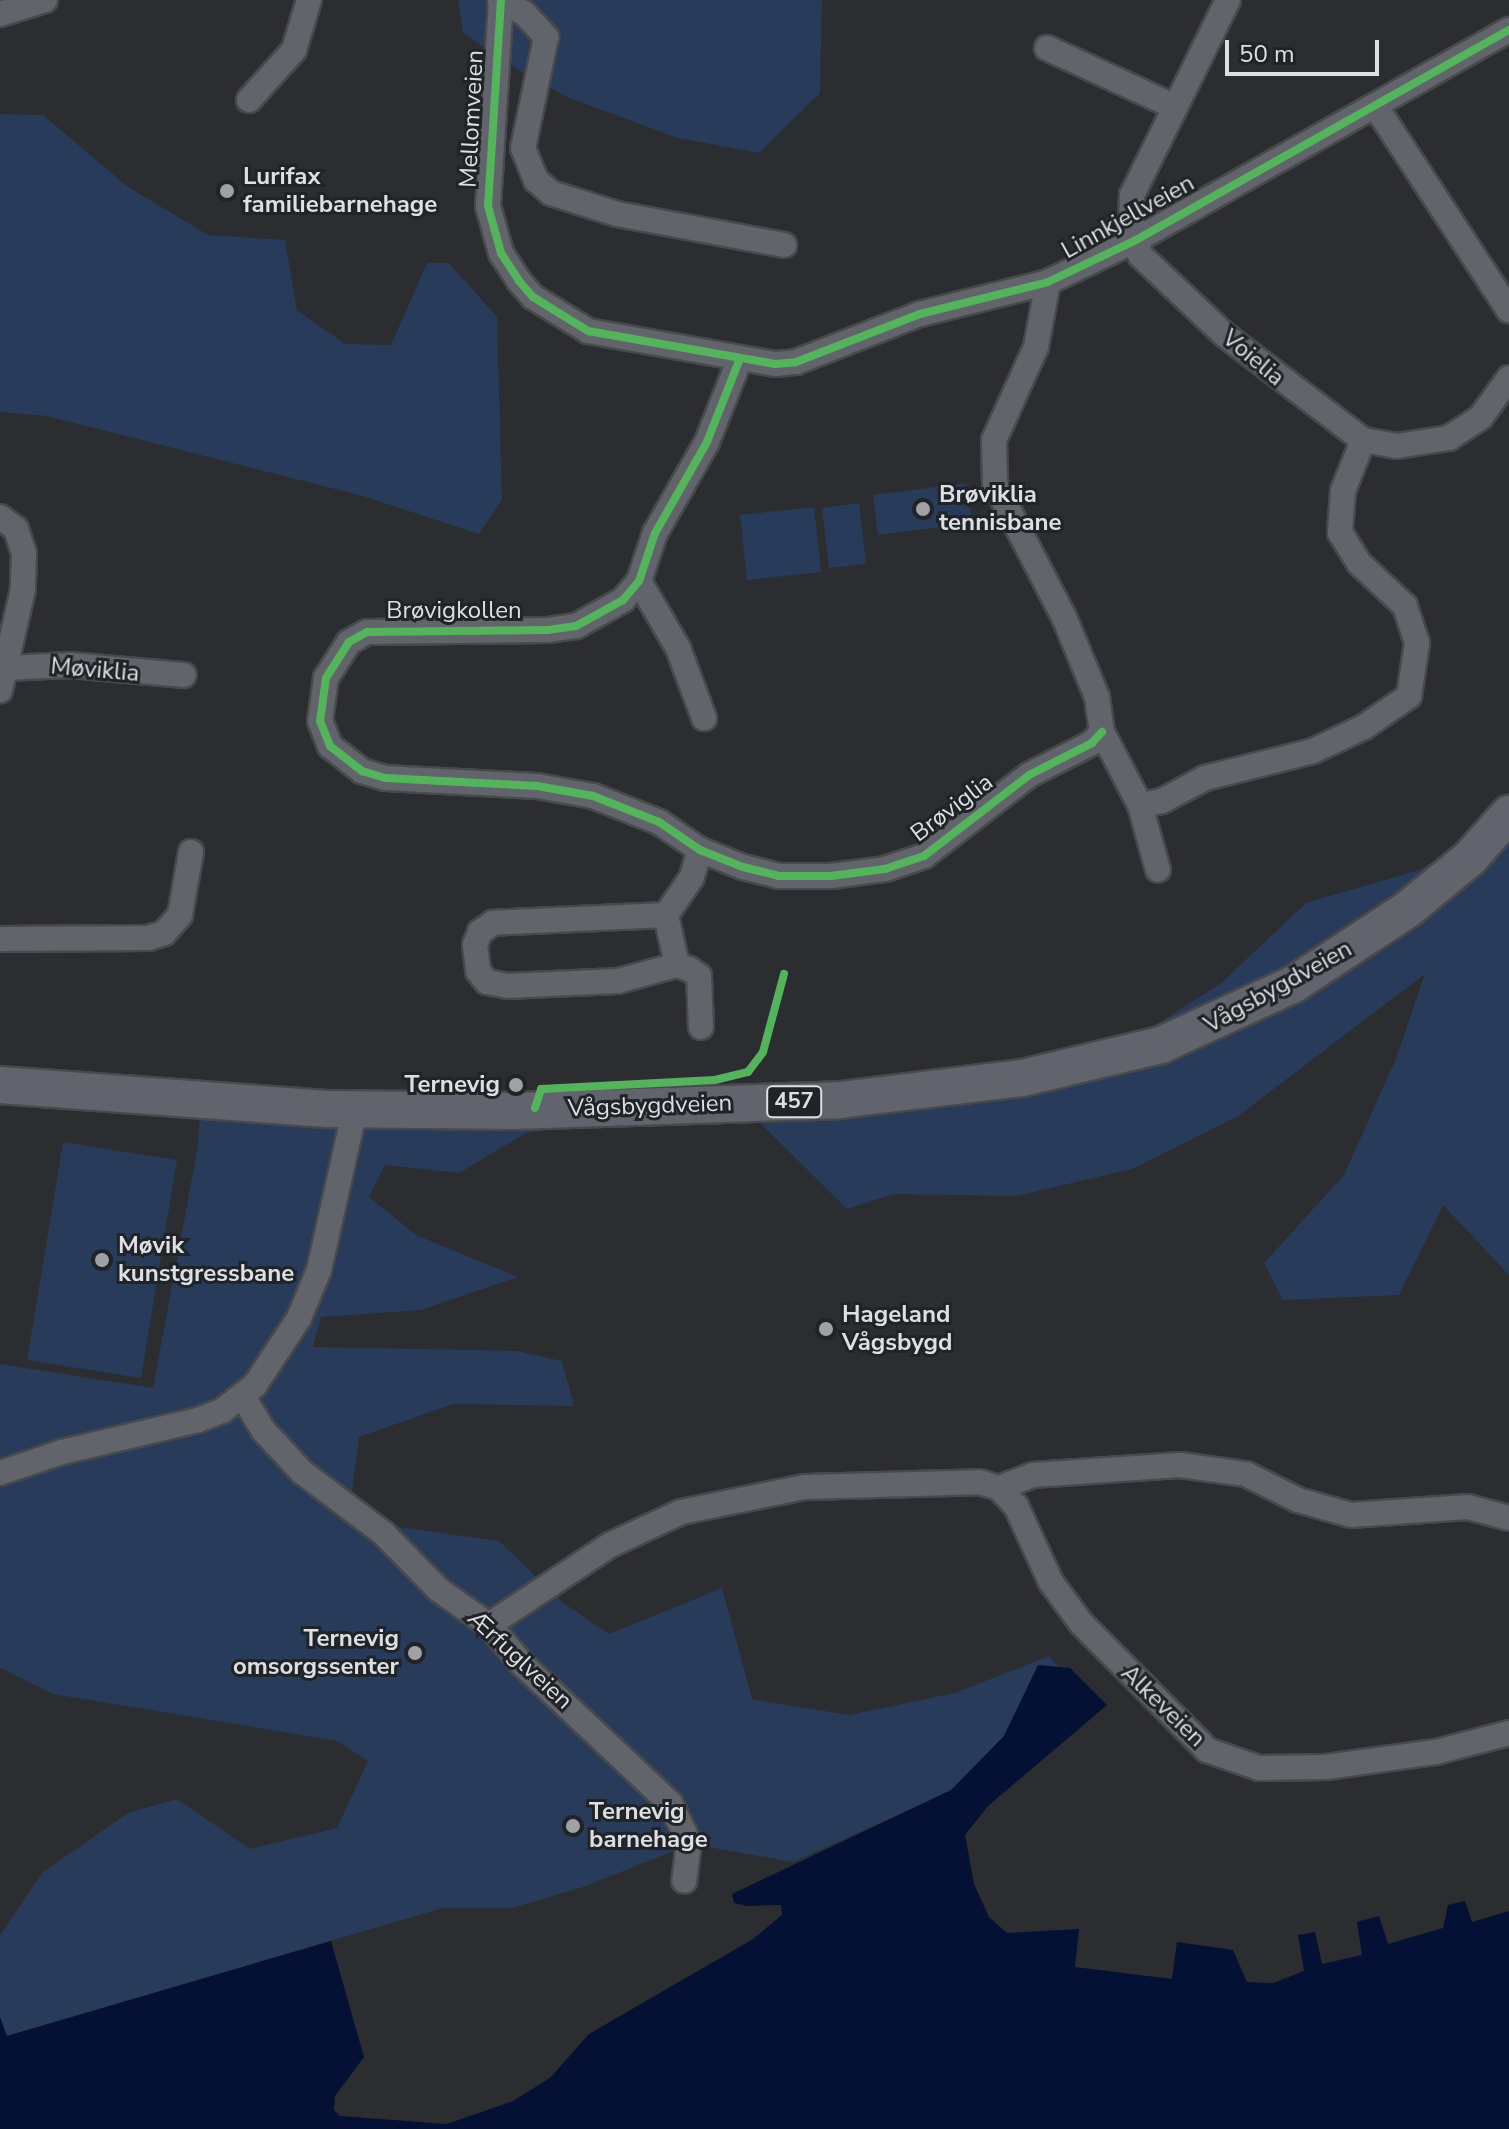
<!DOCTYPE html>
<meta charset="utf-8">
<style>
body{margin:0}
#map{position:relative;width:1509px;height:2129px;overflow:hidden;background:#2b2d30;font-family:"Nunito Sans",sans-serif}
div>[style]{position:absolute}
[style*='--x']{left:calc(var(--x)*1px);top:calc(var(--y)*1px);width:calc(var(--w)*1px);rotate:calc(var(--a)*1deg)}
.green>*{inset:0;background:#283b5a}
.water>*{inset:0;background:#041134}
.roads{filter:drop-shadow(2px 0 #48494c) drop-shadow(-2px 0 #48494c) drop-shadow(0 2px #48494c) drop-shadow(0 -2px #48494c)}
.minor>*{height:24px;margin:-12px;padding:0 12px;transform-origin:12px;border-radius:12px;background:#61646b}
.primary>*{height:36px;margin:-18px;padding:0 18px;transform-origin:18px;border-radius:18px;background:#61646c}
.cycleway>*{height:8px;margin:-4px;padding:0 4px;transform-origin:4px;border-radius:4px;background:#56b35d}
.dots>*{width:22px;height:22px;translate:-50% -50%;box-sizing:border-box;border:4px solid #202327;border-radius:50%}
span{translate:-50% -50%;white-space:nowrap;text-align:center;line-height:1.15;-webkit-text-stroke:6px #202327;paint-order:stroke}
.shield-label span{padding:2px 6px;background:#202327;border:2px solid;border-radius:6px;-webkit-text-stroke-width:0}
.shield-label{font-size:22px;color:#dddfe2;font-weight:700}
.street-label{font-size:24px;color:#dddfe2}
.poi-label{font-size:24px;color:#dddfe2;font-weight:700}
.left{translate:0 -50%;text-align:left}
.right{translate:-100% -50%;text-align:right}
.scale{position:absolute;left:1225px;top:40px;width:154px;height:36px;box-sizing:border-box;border:4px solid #dddfe2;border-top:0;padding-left:10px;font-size:24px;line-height:28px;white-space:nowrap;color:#dddfe2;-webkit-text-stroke:6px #202327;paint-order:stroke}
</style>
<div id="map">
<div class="green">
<i style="clip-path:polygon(458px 0,822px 0,820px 93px,759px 153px,678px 138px,569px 98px,517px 69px,463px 33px)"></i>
<i style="clip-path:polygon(0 114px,43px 115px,128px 187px,208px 235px,285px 240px,297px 310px,345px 344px,391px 345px,427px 263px,449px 263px,497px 317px,502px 500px,479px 534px,363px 496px,47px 416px,0 412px)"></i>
<i style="clip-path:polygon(967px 483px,972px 523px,878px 535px,873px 495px)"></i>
<i style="clip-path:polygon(859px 503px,866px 564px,829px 568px,822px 508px)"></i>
<i style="clip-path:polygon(814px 507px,821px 572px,747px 580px,740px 515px)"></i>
<i style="clip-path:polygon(1509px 818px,1509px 1275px,1443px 1205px,1399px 1295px,1283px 1300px,1264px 1263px,1344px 1175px,1395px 1061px,1425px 974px,1238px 1116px,1132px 1169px,1016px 1196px,893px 1194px,847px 1209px,760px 1123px,647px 1116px,526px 1133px,459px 1173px,385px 1165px,369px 1197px,416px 1235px,518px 1277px,421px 1310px,321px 1317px,313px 1347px,517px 1351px,562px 1361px,574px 1406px,453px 1404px,359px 1437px,352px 1492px,399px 1527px,499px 1541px,562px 1602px,609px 1634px,722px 1588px,752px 1699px,849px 1715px,955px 1693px,1049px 1656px,1059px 1667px,1038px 1666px,1004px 1736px,951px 1791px,793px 1862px,691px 1844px,583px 1887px,512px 1908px,443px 1908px,6px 2036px,0 2017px,0 1935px,43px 1872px,128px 1813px,177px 1799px,250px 1849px,337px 1828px,368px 1761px,337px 1741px,53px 1694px,0 1668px,0 1364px,153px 1388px,198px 1146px,201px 1086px,287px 1092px,764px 1095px,1121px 1047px,1220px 984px,1306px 903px,1419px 870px)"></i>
<i style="clip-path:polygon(63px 1142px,177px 1160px,141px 1378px,27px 1360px)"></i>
</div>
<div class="water">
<i style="clip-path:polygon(1038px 1665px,1070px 1668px,1107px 1705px,988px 1806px,965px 1835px,974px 1884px,989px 1917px,1007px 1933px,1079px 1929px,1075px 1967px,1172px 1979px,1177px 1942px,1233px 1950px,1247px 1982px,1273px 1983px,1304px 1971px,1298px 1935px,1315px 1932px,1322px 1964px,1362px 1955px,1357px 1922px,1379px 1916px,1388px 1944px,1443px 1928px,1448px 1905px,1465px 1901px,1472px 1922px,1509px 1911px,1509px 2129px,0 2129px,0 2017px,7px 2036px,331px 1941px,364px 2057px,335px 2096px,334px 2110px,340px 2116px,447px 2124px,513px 2101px,550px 2078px,589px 2034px,753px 1939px,782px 1915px,781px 1905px,747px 1906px,734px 1903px,732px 1894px,951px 1790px,1004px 1736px)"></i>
</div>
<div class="roads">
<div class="minor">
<i style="--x:501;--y:0;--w:206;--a:93.6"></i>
<i style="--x:488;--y:206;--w:49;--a:74.5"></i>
<i style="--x:501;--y:253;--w:33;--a:57"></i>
<i style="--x:519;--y:281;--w:21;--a:49"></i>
<i style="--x:533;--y:297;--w:65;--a:31.7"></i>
<i style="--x:588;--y:331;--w:190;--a:10"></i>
<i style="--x:775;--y:364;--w:21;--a:-5"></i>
<i style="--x:796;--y:362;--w:133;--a:-21.2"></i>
<i style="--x:920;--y:314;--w:132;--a:-14"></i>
<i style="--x:1048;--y:282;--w:98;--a:-25.5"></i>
<i style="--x:1136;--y:240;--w:428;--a:-29.4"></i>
<i style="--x:1228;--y:0;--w:217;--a:116.2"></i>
<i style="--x:1132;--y:195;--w:26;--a:92"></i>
<i style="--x:1131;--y:221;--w:35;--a:75"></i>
<i style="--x:1140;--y:255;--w:117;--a:43.3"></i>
<i style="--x:1225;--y:335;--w:173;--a:37.3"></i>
<i style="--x:1363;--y:440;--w:35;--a:10"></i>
<i style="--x:1397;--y:446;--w:53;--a:-8.7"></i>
<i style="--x:1449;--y:438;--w:38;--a:-33"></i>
<i style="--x:1481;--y:417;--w:48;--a:-54.3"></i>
<i style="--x:500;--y:2;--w:26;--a:25"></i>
<i style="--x:524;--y:13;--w:33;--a:47"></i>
<i style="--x:546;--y:37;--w:113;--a:101.7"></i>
<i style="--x:523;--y:148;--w:35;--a:68"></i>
<i style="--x:536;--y:180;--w:20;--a:41"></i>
<i style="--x:551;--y:193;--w:69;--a:17.7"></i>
<i style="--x:617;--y:214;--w:170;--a:10.5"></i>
<i style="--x:0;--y:14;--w:47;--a:-17.3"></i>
<i style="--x:1047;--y:48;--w:136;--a:24.7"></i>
<i style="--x:249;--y:100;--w:67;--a:-48"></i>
<i style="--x:294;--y:50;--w:52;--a:-73.3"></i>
<i style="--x:1376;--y:107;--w:243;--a:56.8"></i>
<i style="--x:1048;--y:282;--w:66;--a:100.5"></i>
<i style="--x:1036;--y:347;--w:102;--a:114.3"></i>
<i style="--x:994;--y:440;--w:44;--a:88.7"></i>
<i style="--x:995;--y:484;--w:150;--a:62.6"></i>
<i style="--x:1064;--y:617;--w:87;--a:67.6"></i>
<i style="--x:1097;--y:697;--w:35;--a:82"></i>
<i style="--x:1102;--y:732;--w:82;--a:62.5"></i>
<i style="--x:1140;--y:805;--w:22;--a:-10"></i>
<i style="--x:1162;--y:801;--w:49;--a:-28.1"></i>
<i style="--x:1205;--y:778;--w:111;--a:-14"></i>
<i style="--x:1313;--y:751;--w:56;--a:-25.2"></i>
<i style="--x:1364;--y:727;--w:55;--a:-34.6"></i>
<i style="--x:1409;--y:696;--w:54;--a:-81.4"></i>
<i style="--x:1417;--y:643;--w:39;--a:-108"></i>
<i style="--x:1405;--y:606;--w:63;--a:-136.9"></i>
<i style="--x:1359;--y:563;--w:36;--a:-122"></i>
<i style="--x:1340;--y:532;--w:41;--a:-85.8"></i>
<i style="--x:1343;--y:491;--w:55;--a:-68.6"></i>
<i style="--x:739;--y:361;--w:87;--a:111.6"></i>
<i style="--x:707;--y:442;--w:105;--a:119.7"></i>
<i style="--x:655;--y:533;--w:51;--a:108.4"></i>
<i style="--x:639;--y:581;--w:25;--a:130"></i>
<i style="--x:623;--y:600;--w:54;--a:151"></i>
<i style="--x:576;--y:626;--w:28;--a:172"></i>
<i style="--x:548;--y:630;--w:181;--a:179.4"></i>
<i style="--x:367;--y:632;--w:21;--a:151"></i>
<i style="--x:349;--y:642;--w:43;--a:122.6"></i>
<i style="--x:326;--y:678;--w:43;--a:97.9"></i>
<i style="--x:320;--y:721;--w:27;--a:68"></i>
<i style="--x:330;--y:746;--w:41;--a:38"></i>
<i style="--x:362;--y:771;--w:24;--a:17"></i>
<i style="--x:385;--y:778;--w:152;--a:3"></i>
<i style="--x:537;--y:786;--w:57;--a:10.1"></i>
<i style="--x:593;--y:796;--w:71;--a:21.5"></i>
<i style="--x:659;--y:822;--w:50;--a:34.3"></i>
<i style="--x:700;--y:850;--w:46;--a:21.6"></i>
<i style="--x:743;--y:867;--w:36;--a:14"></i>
<i style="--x:778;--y:876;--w:53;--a:0"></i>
<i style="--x:831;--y:876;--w:54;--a:-7.4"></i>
<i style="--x:885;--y:869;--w:41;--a:-18.4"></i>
<i style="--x:924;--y:856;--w:133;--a:-37.6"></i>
<i style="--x:1029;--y:775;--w:71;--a:-26.9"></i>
<i style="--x:1092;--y:743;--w:15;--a:-48"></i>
<i style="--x:0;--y:517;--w:20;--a:37"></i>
<i style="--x:16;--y:529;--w:26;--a:72"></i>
<i style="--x:24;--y:554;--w:35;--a:92"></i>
<i style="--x:23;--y:589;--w:104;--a:102.8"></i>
<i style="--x:639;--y:581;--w:78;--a:59.8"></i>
<i style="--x:678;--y:648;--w:75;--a:69.6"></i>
<i style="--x:6;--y:668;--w:65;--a:-2.6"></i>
<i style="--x:71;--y:665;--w:113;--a:5.1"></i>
<i style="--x:1140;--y:805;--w:67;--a:74.5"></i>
<i style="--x:700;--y:850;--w:28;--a:107"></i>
<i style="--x:692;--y:877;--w:46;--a:124.4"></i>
<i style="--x:666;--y:915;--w:173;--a:177.4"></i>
<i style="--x:493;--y:923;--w:16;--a:145"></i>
<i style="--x:480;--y:932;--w:14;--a:111"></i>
<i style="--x:475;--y:945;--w:26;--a:83"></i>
<i style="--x:478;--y:971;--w:14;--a:51"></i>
<i style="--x:487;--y:982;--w:20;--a:11"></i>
<i style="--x:507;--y:986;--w:111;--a:-2.6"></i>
<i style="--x:618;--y:981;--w:61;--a:-15.2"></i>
<i style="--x:677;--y:965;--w:13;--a:18"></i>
<i style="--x:689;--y:969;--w:12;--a:35"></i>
<i style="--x:699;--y:976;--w:51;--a:87.8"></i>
<i style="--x:666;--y:915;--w:51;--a:77.6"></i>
<i style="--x:0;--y:939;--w:148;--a:-0.4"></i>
<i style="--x:148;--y:938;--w:17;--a:-17"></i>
<i style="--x:164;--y:933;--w:24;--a:-48"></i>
<i style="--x:180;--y:915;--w:64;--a:-80.1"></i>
<i style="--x:242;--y:1395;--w:41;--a:59"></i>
<i style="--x:263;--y:1430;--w:57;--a:47.1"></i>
<i style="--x:302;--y:1472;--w:101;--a:37"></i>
<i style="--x:383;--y:1533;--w:80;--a:45.5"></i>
<i style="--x:439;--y:1590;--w:61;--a:35"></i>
<i style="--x:489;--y:1625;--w:52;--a:49.6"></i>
<i style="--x:523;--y:1665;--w:202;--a:43.2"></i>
<i style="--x:670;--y:1803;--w:43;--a:64"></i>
<i style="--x:689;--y:1842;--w:39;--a:97"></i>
<i style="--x:0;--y:1473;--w:65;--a:-18.7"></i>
<i style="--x:62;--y:1452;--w:140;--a:-13.2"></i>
<i style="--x:198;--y:1420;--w:26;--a:-21"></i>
<i style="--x:222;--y:1411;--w:42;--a:-38.2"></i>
<i style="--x:255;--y:1385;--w:80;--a:-56.7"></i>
<i style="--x:299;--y:1318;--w:52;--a:-67.4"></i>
<i style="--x:319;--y:1270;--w:165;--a:-77.4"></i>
<i style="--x:999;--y:1488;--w:36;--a:-21"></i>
<i style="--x:1033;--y:1475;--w:147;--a:-3.9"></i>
<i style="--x:1180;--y:1465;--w:67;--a:7.8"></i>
<i style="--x:1246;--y:1474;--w:58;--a:26.6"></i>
<i style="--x:1298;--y:1500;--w:55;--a:15.8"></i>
<i style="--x:1351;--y:1515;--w:117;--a:-3.9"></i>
<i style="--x:1468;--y:1507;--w:42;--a:15"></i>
<i style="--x:489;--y:1625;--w:145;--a:-33.5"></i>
<i style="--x:610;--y:1545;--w:78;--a:-24.9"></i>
<i style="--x:681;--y:1512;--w:126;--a:-11.4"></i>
<i style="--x:805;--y:1487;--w:174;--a:-1.6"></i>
<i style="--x:979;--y:1482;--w:21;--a:17"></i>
<i style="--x:999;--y:1488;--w:25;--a:47"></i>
<i style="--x:1016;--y:1506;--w:84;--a:65.3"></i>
<i style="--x:1051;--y:1582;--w:51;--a:53.8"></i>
<i style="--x:1081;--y:1623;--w:179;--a:45.2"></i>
<i style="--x:1207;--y:1750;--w:55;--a:19.1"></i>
<i style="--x:1259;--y:1768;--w:67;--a:-0.9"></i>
<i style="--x:1326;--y:1767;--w:111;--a:-7.8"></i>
<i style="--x:1436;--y:1752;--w:75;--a:-14.6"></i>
</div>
<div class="primary">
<i style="--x:0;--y:1085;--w:331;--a:4.2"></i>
<i style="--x:330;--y:1109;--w:183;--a:0.6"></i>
<i style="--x:513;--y:1111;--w:327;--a:-1.9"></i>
<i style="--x:840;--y:1100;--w:183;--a:-6.9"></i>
<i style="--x:1022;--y:1078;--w:143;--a:-13.4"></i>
<i style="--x:1161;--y:1045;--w:146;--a:-24.6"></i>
<i style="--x:1294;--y:984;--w:136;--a:-33.3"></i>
<i style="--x:1408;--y:909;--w:80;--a:-39.4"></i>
<i style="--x:1470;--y:858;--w:59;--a:-48.4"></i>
</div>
</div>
<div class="cycleway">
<i style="--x:501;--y:0;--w:206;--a:93.6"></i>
<i style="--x:488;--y:206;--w:49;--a:74.5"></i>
<i style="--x:501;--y:253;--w:33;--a:57"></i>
<i style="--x:519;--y:281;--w:21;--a:49"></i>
<i style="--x:533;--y:297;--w:65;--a:31.7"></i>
<i style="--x:588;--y:331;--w:190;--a:10"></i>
<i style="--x:775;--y:364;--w:21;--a:-5"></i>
<i style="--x:796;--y:362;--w:133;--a:-21.2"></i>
<i style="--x:920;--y:314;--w:132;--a:-14"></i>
<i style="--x:1048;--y:282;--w:98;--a:-25.5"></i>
<i style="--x:1136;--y:240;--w:428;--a:-29.4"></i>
<i style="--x:739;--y:361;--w:87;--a:111.6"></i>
<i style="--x:707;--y:442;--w:105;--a:119.7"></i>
<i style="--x:655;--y:533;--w:51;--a:108.4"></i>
<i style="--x:639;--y:581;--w:25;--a:130"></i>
<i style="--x:623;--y:600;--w:54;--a:151"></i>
<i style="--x:576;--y:626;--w:28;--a:172"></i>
<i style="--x:548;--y:630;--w:181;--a:179.4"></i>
<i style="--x:367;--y:632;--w:21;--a:151"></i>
<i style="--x:349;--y:642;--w:43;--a:122.6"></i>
<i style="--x:326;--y:678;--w:43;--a:97.9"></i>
<i style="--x:320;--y:721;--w:27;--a:68"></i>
<i style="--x:330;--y:746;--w:41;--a:38"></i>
<i style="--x:362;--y:771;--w:24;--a:17"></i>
<i style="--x:385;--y:778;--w:152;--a:3"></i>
<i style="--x:537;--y:786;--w:57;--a:10.1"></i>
<i style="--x:593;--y:796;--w:71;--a:21.5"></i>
<i style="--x:659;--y:822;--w:50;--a:34.3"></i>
<i style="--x:700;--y:850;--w:46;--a:21.6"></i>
<i style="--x:743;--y:867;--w:36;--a:14"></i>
<i style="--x:778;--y:876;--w:53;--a:0"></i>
<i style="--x:831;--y:876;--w:54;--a:-7.4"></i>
<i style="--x:885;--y:869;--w:41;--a:-18.4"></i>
<i style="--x:924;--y:856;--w:133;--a:-37.6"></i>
<i style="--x:1029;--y:775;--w:71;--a:-26.9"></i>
<i style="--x:1092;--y:743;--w:15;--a:-48"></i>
<i style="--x:535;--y:1108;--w:20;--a:-72"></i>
<i style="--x:541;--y:1089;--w:174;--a:-3"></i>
<i style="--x:715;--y:1080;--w:34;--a:-14"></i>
<i style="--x:748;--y:1072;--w:25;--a:-53"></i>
<i style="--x:763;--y:1052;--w:81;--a:-74.9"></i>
</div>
<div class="dots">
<i style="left:227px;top:191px;background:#9fa1a4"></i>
<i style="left:923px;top:509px;background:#9fa1a4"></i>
<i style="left:516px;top:1085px;background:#9fa1a4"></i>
<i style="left:102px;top:1260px;background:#9fa1a4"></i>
<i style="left:826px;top:1329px;background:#9fa1a4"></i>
<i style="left:415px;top:1653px;background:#9fa1a4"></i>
<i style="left:573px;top:1826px;background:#9fa1a4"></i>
</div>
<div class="shield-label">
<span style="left:794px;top:1102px">457</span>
</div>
<div class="street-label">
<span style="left:472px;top:119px;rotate:-87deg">Mellomveien</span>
<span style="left:1128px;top:217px;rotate:-29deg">Linnkjellveien</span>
<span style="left:1253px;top:358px;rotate:40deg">Voielia</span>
<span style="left:454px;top:611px">Brøvigkollen</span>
<span style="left:95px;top:670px;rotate:5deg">Møviklia</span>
<span style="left:952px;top:808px;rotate:-37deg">Brøviglia</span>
<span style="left:1278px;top:987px;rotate:-29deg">Vågsbygdveien</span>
<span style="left:650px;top:1106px;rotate:-2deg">Vågsbygdveien</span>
<span style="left:520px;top:1660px;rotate:43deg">Ærfuglveien</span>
<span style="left:1163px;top:1706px;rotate:44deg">Alkeveien</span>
</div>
<div class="poi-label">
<span class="left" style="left:243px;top:191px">Lurifax<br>familiebarnehage</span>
<span class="left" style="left:939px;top:509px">Brøviklia<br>tennisbane</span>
<span class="right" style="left:500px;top:1085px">Ternevig</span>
<span class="left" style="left:118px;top:1260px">Møvik<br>kunstgressbane</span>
<span class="left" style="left:842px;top:1329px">Hageland<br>Vågsbygd</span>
<span class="right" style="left:399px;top:1653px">Ternevig<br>omsorgssenter</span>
<span class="left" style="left:589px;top:1826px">Ternevig<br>barnehage</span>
</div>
<div class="scale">50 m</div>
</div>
